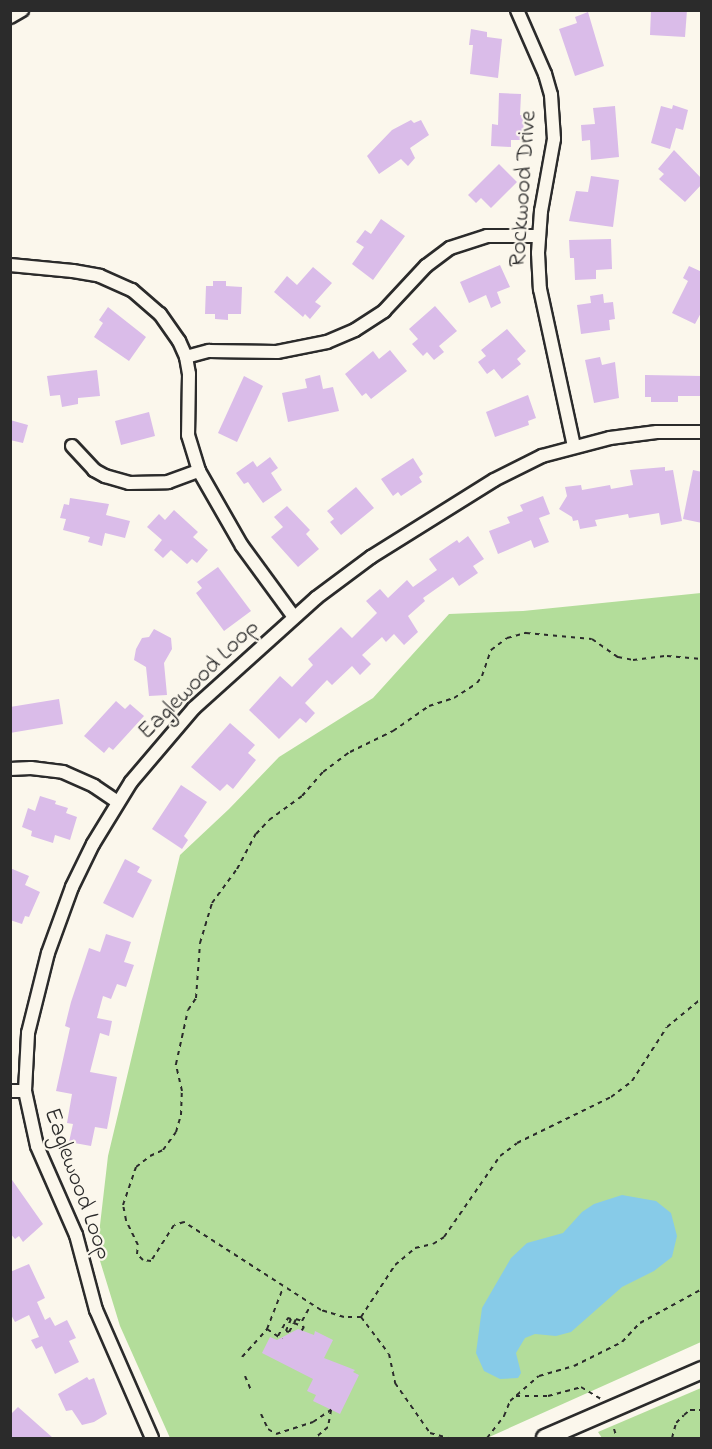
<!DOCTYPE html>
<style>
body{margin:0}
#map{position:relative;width:712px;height:1449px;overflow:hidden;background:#fbf7ec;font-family:"Indie Flower",sans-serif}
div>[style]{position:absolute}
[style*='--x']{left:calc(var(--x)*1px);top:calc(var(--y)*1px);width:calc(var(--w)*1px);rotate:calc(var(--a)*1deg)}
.green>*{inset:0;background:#b3dd9a}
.water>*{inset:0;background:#87cbe8}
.building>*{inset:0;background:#dabce9}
.path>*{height:2px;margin-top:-1px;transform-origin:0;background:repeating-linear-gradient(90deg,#2b2b2b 0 4.5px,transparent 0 9px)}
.roads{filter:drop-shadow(2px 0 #2b2b2b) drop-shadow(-2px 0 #2b2b2b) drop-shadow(0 2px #2b2b2b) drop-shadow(0 -2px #2b2b2b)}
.minor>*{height:12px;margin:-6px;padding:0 6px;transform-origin:6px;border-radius:6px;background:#fbf7ec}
.secondary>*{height:16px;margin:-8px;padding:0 8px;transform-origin:8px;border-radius:8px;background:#fbf7ec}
span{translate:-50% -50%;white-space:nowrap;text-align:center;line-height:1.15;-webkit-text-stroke:4.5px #fbf7ec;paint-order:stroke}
.street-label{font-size:24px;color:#2b2b2b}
.frame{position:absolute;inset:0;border:12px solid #2b2b2b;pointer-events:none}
</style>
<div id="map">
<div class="green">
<i style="clip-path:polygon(701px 593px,701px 1342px,487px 1438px,170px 1438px,120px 1326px,97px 1251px,108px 1156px,180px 855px,229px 809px,279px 757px,373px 698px,449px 614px,523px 611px)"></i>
<i style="clip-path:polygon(701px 1388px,701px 1438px,602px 1438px,598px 1432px)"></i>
</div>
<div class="water">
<i style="clip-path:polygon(622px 1195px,656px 1201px,671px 1213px,677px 1236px,672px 1257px,654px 1271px,622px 1287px,571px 1332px,556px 1336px,535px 1334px,525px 1338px,516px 1353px,521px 1373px,518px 1378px,500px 1379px,484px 1371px,476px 1353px,482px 1308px,511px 1258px,527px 1243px,563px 1233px,582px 1212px,594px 1204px)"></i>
</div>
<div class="building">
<i style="clip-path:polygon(651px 10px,687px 10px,685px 37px,650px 35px)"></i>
<i style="clip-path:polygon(588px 12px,604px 66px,575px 76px,559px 29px,577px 23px,575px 17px)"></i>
<i style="clip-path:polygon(471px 29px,487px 32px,487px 37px,502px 39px,498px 78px,470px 74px,473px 45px,469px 45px)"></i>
<i style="clip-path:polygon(499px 93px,521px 94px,520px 115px,524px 115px,523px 140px,511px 140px,511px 147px,491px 146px,492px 124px,498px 125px)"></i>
<i style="clip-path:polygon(673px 105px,688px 110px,683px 130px,676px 128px,670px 149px,651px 143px,661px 106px,672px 109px)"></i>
<i style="clip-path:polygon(615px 106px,619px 157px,591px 160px,590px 140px,582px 141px,581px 125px,595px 124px,593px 108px)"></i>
<i style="clip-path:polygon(411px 120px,414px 123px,421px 120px,429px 135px,410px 148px,415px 158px,408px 166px,401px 159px,379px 174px,367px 156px,392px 130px)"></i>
<i style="clip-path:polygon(674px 150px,702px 179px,702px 184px,685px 202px,659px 179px,664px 174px,658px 169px)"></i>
<i style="clip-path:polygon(499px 164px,517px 182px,491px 208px,481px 198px,476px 203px,468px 195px)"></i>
<i style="clip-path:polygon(591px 176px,619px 180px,613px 227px,569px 221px,576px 191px,588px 192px)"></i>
<i style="clip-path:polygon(381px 219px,405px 236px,373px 280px,352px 264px,364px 247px,356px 242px,365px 230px,371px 234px)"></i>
<i style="clip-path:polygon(611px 239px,612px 269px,596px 270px,596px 279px,575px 280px,574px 258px,570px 258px,569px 240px)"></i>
<i style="clip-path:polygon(500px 265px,510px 287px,497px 292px,501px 303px,491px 308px,486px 295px,469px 303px,460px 282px)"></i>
<i style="clip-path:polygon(689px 266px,702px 272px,702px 311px,695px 324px,672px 313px,688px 281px,683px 278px)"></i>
<i style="clip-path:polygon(313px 267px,332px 283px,315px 302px,321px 306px,310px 319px,305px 314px,303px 317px,274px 292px,287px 276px,297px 285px)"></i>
<i style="clip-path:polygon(213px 281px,226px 281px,226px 286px,242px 287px,241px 314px,228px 314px,228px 320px,215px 319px,215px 314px,205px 314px,206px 286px,213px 286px)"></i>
<i style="clip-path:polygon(603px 294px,604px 303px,613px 302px,615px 319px,609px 320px,610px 330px,581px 334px,577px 305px,591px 303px,590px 296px)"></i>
<i style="clip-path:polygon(435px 306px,457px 331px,439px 346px,444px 352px,434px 360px,427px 352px,423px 356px,412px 344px,418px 339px,409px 329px)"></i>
<i style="clip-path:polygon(108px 307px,146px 337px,129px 361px,94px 337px,103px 323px,99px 320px)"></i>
<i style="clip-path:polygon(507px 329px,526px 351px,517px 359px,521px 364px,502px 379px,494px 369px,487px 374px,478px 362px,486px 356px,481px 350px)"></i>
<i style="clip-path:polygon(390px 350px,407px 371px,371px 399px,366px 393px,362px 396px,345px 374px,373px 351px,379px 359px)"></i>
<i style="clip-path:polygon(600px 357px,602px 365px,615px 362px,619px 398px,594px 403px,585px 360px)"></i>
<i style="clip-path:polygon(97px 370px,100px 396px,78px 398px,78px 404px,62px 407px,60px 395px,50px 396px,47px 376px)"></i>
<i style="clip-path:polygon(320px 375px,323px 389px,333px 387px,339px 411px,288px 422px,282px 393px,307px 388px,305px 379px)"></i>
<i style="clip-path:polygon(645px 375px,702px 376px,702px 396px,678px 396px,678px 402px,651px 402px,651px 397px,645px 397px)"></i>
<i style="clip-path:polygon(244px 376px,263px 386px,237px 442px,218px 433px)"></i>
<i style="clip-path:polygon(528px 395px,536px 418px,528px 421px,529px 425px,495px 437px,486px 412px)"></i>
<i style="clip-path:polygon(149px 412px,155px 436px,121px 445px,115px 421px)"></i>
<i style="clip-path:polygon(10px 420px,28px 425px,23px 443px,10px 440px)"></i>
<i style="clip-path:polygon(270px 457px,278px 468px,271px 473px,282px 490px,263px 503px,248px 482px,244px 484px,236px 473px,253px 461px,257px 467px)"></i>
<i style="clip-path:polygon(413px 458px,423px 474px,419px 477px,422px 482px,401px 496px,398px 492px,393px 496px,381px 479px)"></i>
<i style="clip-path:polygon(665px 467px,665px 471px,673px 470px,682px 521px,661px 525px,659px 513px,629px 518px,628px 514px,595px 520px,597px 526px,580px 529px,578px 520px,573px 521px,572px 517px,559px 509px,567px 496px,565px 487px,581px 485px,582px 490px,610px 485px,611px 489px,633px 485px,630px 470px)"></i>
<i style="clip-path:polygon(693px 470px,702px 472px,702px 523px,683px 519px)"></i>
<i style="clip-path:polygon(356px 487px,374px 508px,341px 535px,330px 522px,334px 519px,327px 511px)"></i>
<i style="clip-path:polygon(543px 496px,550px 514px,539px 518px,549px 542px,534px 548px,531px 540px,498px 554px,489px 531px,510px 523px,507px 517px,523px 511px,520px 505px)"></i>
<i style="clip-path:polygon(70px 498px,109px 504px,106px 515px,130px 521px,125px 538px,105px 533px,102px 546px,88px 542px,90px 537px,63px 530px,66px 519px,60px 518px,64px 504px,69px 505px)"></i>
<i style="clip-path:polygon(287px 506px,310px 530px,306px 534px,319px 549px,298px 567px,271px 537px,283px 527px,274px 517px)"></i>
<i style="clip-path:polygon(174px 510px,198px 532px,193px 537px,208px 550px,197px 563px,192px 559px,187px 564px,171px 550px,163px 558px,154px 550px,162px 540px,147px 527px,159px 514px,165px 520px)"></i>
<i style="clip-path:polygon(468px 536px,484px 559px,473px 566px,478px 573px,459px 586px,453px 577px,423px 598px,425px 601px,408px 616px,418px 632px,404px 645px,394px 634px,386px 642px,382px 637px,362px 655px,371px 664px,360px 675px,352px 666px,332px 685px,327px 680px,305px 703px,315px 713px,306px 723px,300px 718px,279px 739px,249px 710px,280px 676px,292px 687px,313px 665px,308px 659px,341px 627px,352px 638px,377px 613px,366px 601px,380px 589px,388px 598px,407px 580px,413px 587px,437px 570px,429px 559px,457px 540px,459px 543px)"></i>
<i style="clip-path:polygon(218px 567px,251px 611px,224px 631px,196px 593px,202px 588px,197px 582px)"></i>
<i style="clip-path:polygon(154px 629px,171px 638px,172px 649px,164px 663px,167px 695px,149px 696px,146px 667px,134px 660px,136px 649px,142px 638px,149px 637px)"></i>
<i style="clip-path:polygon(59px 699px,63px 724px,10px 733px,10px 707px)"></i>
<i style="clip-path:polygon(116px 701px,125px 709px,130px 704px,144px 716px,113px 750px,109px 747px,104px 753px,84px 736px)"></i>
<i style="clip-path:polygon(230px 723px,255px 745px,248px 753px,256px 760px,233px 789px,227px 784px,220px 791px,191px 767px)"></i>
<i style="clip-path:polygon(181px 785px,207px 802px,184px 836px,188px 840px,182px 849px,152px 829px)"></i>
<i style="clip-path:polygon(40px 796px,56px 801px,55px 804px,68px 808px,66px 813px,77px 817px,70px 840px,55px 835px,53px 843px,31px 836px,32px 831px,22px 827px,28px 808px,35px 811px)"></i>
<i style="clip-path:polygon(125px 859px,140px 867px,137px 872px,152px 880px,133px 918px,103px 903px)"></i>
<i style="clip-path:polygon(10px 868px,29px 876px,25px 885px,40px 892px,29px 917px,25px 916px,22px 924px,10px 920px)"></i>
<i style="clip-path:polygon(106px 934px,131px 942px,124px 962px,134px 965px,126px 987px,117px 984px,111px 999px,103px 996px,97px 1018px,112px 1021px,109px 1036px,100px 1033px,90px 1072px,117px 1077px,107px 1129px,95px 1127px,91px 1146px,69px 1142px,73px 1124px,67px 1123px,72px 1094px,56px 1091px,70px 1028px,65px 1026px,71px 1002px,89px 948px,100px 952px)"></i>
<i style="clip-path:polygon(10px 1177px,43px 1224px,23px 1242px,19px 1236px,15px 1239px,10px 1233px)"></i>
<i style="clip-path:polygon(29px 1264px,45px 1298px,37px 1302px,45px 1320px,50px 1317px,55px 1326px,67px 1320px,76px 1338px,69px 1341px,79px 1362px,55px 1374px,42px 1346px,36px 1349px,31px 1340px,39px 1337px,29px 1315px,15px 1322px,10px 1313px,10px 1272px)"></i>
<i style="clip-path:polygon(298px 1329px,314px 1335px,315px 1331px,333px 1340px,324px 1358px,355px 1370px,353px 1372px,359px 1375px,340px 1414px,313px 1401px,316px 1395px,307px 1391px,313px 1379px,262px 1353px,270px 1337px,277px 1340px)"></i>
<i style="clip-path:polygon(87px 1377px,89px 1380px,94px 1378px,107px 1414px,94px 1422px,82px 1425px,72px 1410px,66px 1411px,58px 1394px)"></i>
<i style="clip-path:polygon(18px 1407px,53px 1438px,10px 1438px,10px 1415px)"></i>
</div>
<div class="path">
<i style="--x:361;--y:1317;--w:17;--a:180"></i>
<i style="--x:344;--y:1317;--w:24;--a:-163"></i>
<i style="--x:321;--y:1310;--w:163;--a:-147.3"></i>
<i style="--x:184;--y:1222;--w:10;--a:163"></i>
<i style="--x:174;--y:1225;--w:43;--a:122.6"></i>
<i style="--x:151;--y:1261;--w:8;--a:-173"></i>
<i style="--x:143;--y:1260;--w:8;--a:-135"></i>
<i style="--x:137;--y:1254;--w:9;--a:-84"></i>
<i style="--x:138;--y:1245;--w:28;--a:-116"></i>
<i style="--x:126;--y:1220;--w:15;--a:-101"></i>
<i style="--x:123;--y:1205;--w:40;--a:-71.1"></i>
<i style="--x:136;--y:1167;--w:18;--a:-38"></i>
<i style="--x:150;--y:1156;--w:14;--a:-25"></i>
<i style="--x:163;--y:1150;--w:22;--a:-54"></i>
<i style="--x:176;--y:1132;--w:18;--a:-74"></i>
<i style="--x:181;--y:1115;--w:24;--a:-88"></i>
<i style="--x:182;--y:1091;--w:28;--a:-103"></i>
<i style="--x:176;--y:1064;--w:55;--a:-77.5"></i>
<i style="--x:188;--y:1010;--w:14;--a:-56"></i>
<i style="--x:196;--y:998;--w:55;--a:-85.8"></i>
<i style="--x:200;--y:943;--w:42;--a:-73.3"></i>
<i style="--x:212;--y:903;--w:42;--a:-53.7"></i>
<i style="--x:237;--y:869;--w:40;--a:-62"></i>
<i style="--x:256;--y:834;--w:19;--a:-47"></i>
<i style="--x:269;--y:820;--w:41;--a:-36"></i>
<i style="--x:302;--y:796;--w:32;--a:-49"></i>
<i style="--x:323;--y:772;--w:34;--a:-37"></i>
<i style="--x:350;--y:752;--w:48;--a:-26"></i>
<i style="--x:393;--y:731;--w:44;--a:-34.8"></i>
<i style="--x:429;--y:706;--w:26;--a:-18"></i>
<i style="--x:454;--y:698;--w:27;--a:-33"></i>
<i style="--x:477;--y:683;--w:9;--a:-54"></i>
<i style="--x:482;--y:676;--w:28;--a:-71"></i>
<i style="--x:491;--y:650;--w:20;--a:-37"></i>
<i style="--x:507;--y:638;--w:20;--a:-15"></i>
<i style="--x:526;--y:633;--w:66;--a:5.2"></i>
<i style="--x:592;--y:639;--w:32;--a:35"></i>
<i style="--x:618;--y:657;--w:15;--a:11"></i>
<i style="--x:633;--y:660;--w:34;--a:-7"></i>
<i style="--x:667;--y:656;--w:35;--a:5"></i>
<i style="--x:361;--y:1317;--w:62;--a:-56.8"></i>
<i style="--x:395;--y:1265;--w:26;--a:-40"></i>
<i style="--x:415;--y:1248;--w:18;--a:-13"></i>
<i style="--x:433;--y:1244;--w:13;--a:-32"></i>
<i style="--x:444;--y:1237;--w:98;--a:-55.3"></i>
<i style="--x:500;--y:1156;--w:21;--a:-37"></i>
<i style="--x:517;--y:1143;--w:105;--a:-26.1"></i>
<i style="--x:611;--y:1097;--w:26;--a:-37"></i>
<i style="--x:632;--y:1081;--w:64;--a:-57.1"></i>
<i style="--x:667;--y:1027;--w:45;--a:-39.6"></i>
<i style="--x:361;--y:1317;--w:46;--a:52.9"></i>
<i style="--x:389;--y:1354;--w:30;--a:78"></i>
<i style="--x:395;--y:1383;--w:61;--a:55"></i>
<i style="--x:430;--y:1433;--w:20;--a:15"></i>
<i style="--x:294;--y:1323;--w:4;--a:-63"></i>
<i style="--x:296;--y:1319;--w:6;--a:18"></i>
<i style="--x:302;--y:1321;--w:18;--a:-61"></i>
<i style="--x:267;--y:1329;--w:18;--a:34"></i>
<i style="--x:278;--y:1336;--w:21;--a:-61"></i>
<i style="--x:288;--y:1318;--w:3;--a:18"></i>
<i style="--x:291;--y:1319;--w:13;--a:113"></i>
<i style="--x:286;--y:1331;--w:3;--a:18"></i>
<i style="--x:289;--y:1332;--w:10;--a:-61"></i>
<i style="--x:294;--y:1323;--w:11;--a:22"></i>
<i style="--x:304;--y:1327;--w:4;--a:124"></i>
<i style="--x:242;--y:1357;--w:38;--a:-48"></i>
<i style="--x:267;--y:1329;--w:44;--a:-68.7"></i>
<i style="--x:245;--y:1376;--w:15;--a:67"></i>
<i style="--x:516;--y:1396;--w:32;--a:0"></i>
<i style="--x:548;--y:1396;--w:34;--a:-15"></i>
<i style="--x:581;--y:1387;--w:23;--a:31"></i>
<i style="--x:261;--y:1414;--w:17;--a:65"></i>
<i style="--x:268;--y:1429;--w:9;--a:32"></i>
<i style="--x:276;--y:1434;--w:39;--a:-18"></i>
<i style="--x:313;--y:1422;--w:22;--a:-34"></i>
<i style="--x:331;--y:1410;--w:17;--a:100"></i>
<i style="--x:328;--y:1427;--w:17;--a:140"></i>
<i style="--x:614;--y:1429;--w:9;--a:72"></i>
<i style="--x:487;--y:1438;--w:28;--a:-52"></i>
<i style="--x:504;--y:1416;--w:16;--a:-68"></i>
<i style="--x:510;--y:1401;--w:38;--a:-41"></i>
<i style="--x:539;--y:1376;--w:36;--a:-16"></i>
<i style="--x:574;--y:1366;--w:54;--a:-26.6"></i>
<i style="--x:622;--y:1342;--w:26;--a:-47"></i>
<i style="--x:640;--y:1323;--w:71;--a:-28.7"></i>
<i style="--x:672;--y:1438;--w:16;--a:-75"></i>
<i style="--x:676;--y:1423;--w:11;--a:-45"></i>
<i style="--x:684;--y:1415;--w:8;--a:-40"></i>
<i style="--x:690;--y:1410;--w:12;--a:0"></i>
</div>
<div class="roads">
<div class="minor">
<i style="--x:517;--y:10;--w:70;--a:66.4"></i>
<i style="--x:545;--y:74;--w:22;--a:74"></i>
<i style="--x:551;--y:95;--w:44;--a:86.1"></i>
<i style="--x:554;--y:139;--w:73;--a:100.2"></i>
<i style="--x:541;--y:211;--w:42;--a:94.1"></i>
<i style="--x:538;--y:253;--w:36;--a:87"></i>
<i style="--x:540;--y:289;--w:161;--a:77.8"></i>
<i style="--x:10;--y:17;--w:14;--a:-30"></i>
<i style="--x:10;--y:265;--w:63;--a:5.4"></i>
<i style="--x:73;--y:271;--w:27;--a:10"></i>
<i style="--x:100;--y:276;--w:35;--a:24"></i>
<i style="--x:132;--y:290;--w:37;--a:41"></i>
<i style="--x:160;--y:314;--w:33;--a:55"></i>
<i style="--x:179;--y:341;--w:17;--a:66"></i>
<i style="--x:186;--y:357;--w:17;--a:80"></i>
<i style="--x:189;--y:374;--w:61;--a:90.9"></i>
<i style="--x:188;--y:435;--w:38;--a:73"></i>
<i style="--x:199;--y:471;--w:86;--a:60.2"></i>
<i style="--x:242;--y:546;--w:88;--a:53.8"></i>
<i style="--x:186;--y:357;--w:24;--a:-15"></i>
<i style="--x:209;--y:351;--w:68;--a:0.8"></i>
<i style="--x:277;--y:352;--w:51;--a:-11.3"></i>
<i style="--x:327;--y:342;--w:30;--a:-23"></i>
<i style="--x:355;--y:330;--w:35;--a:-33"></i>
<i style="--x:384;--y:311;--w:62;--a:-47"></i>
<i style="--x:426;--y:266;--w:30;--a:-37"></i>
<i style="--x:450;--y:248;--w:39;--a:-18"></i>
<i style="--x:487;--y:236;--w:52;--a:0"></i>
<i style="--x:72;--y:446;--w:33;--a:47"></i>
<i style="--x:94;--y:470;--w:13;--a:29"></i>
<i style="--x:105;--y:476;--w:25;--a:16"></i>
<i style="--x:129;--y:483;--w:39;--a:-1"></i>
<i style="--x:168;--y:482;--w:33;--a:-20"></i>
<i style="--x:10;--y:769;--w:21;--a:-3"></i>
<i style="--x:31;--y:768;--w:32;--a:7"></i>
<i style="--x:63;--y:772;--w:34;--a:24"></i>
<i style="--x:94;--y:786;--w:29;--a:34"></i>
<i style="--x:10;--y:1091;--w:15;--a:0"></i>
<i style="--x:152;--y:1438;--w:140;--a:-113.6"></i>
<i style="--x:96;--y:1310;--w:78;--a:-104.9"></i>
<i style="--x:76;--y:1235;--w:97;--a:-113.7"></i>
<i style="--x:37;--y:1146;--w:56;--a:-102.3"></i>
<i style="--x:25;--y:1091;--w:58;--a:-87"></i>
<i style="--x:28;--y:1033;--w:82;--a:-76"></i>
<i style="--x:48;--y:953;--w:70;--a:-70"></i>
<i style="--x:72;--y:887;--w:48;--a:-64"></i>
<i style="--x:93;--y:844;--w:73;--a:-58.5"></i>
<i style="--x:131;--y:782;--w:97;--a:-49.6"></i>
<i style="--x:194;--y:708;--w:164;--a:-42"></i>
<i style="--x:316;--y:598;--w:69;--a:-36.7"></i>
<i style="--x:371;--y:557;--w:145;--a:-32"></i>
<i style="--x:494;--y:480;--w:54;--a:-26.6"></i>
<i style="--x:542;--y:456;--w:70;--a:-14.8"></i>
<i style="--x:610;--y:438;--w:47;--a:-7.3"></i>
<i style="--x:657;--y:432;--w:45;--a:0"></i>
</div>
<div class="secondary">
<i style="--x:545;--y:1438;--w:171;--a:-23.4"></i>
</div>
</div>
<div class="street-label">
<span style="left:524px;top:189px;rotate:-86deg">Rockwood Drive</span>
<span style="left:199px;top:680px;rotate:-45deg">Eaglewood Loop</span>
<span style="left:77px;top:1184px;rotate:70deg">Eaglewood Loop</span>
</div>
<div class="frame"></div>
</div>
